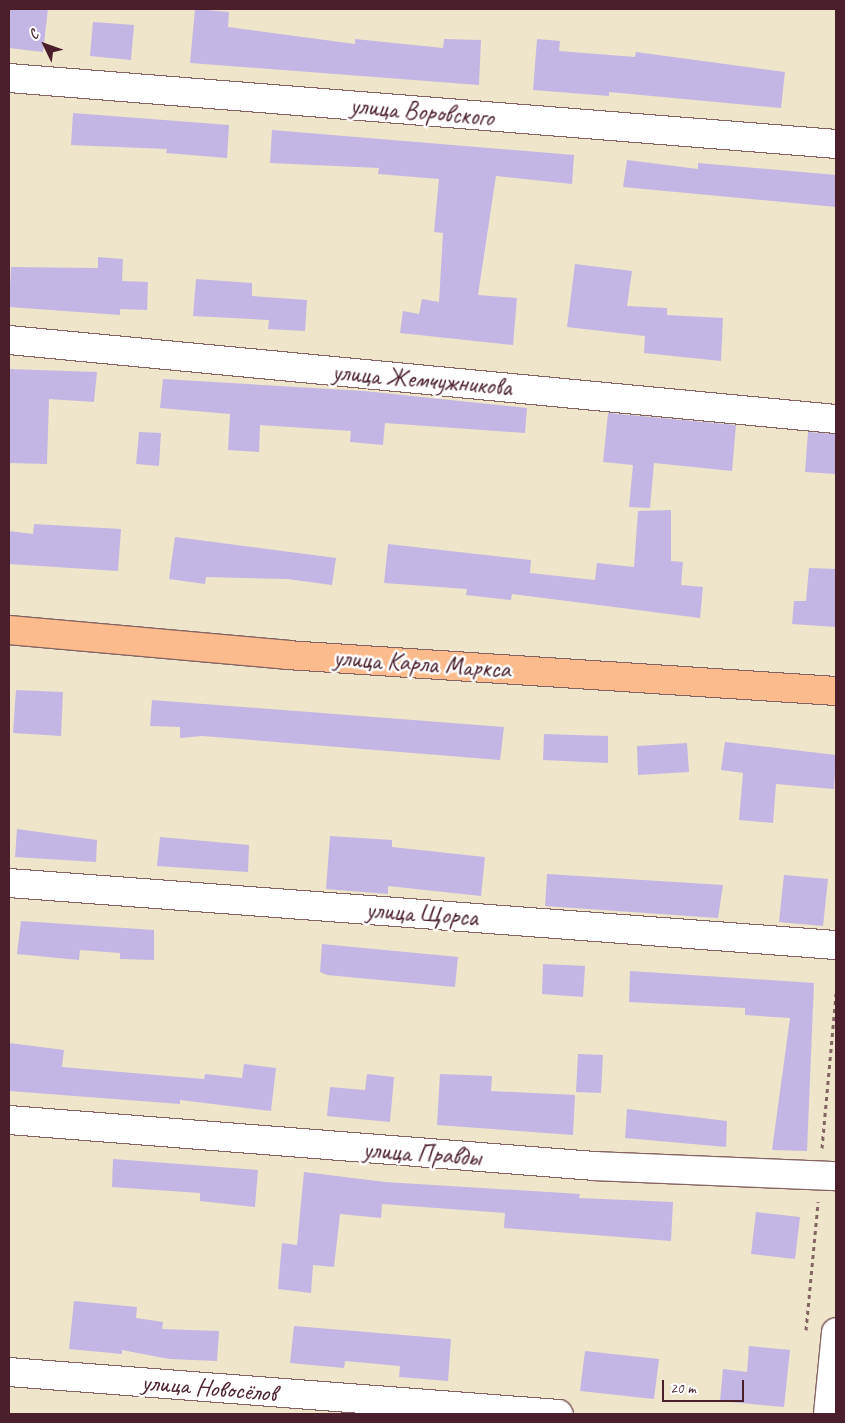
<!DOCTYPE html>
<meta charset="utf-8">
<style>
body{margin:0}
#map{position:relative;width:845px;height:1423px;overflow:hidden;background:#efe5ca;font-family:Caveat,sans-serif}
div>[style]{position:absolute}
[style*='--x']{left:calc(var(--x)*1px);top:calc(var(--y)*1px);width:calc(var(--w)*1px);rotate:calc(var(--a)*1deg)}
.building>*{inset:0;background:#c3b6e4}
.path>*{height:3px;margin-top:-1.5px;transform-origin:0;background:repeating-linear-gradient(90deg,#846463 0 4px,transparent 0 8px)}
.roads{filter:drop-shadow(1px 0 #846463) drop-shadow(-1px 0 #846463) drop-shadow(0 1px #846463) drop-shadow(0 -1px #846463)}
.minor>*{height:28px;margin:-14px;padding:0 14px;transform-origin:14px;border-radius:14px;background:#fff}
.major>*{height:28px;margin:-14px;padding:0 14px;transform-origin:14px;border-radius:14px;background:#fbbb8c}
span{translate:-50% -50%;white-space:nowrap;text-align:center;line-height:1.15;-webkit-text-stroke:5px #fff;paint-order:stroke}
.street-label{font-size:25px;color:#4a1f2b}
.frame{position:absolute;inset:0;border:10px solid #4a1f2b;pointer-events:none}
.north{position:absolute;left:20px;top:20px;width:50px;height:50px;-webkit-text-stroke:4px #fff;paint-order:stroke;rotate:312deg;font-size:14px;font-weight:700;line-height:20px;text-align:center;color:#4a1f2b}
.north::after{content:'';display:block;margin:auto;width:18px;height:22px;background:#4a1f2b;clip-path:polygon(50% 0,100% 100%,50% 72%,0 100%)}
.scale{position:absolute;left:662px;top:1380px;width:82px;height:22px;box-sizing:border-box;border:2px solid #4a1f2b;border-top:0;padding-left:6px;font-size:15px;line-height:18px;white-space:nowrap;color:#4a1f2b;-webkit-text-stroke:4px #fff;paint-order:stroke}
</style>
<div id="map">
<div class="building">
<i style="clip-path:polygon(9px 9px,48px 9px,43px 52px,9px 48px)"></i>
<i style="clip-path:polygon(195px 9px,229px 12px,228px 27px,355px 44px,355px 39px,443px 48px,444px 39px,481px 40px,479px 85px,190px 63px)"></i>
<i style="clip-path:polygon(93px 22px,134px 25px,131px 60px,90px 56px)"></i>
<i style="clip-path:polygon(537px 39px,560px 41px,559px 51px,635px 57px,636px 52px,785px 72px,781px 108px,609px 92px,609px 96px,533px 90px)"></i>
<i style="clip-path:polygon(73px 113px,229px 125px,227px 158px,166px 153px,167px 149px,71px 145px)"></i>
<i style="clip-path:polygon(272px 130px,574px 155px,572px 184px,496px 176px,478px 295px,517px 298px,513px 345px,400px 333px,403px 311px,419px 314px,422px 299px,439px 302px,443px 233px,434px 232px,439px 179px,378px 174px,379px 168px,270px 163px)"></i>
<i style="clip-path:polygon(627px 160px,698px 169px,698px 163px,836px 175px,836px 207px,623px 187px)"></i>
<i style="clip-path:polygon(98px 257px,123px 259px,122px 281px,148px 282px,147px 310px,120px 309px,120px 315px,9px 307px,11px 267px,98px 268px)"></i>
<i style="clip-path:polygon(575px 264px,632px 271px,627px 306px,667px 308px,667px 315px,723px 318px,721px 361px,644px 353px,645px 336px,567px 327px)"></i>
<i style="clip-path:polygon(196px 279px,252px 283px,252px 296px,307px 300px,305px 331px,268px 329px,269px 320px,193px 316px)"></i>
<i style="clip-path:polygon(9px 369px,97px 372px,94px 402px,49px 399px,47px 464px,9px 463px)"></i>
<i style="clip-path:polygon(163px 379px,364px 391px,527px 408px,525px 433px,385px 423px,383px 445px,350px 442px,351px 431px,260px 425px,259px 452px,228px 450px,230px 414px,160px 408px)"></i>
<i style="clip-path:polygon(608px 413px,736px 425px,732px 471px,654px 463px,650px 508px,629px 507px,633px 465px,603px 462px)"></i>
<i style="clip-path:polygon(139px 432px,161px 433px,159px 466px,136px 464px)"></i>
<i style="clip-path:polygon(808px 432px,836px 434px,836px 474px,805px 472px)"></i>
<i style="clip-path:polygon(671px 510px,671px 561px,683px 562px,681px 585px,703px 587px,700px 618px,512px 594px,511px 600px,466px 595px,467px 589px,384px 583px,388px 544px,531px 560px,530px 573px,595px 580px,597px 563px,634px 567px,638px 511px)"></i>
<i style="clip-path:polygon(34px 524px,121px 529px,118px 571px,9px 564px,9px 531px,33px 534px)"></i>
<i style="clip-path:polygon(175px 537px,336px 558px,332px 585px,287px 579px,206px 577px,205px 584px,169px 579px)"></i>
<i style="clip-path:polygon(809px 568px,836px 569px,836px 627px,792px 624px,794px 601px,806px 601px)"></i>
<i style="clip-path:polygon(16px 690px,63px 692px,61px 736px,13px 733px)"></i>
<i style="clip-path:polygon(152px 700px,504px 727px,500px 760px,202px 736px,180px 738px,180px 727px,150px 726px)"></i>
<i style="clip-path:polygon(544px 734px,608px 736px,608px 763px,543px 760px)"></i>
<i style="clip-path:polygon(725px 742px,836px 755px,834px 789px,776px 784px,773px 823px,739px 820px,743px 773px,721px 770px)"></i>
<i style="clip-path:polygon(687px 743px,689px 772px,638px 775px,637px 746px)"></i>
<i style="clip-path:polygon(17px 829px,97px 840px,96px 862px,15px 857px)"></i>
<i style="clip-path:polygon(330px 836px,392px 840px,392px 847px,485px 857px,481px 896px,388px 886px,388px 894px,326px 889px)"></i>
<i style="clip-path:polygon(160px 837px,249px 845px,248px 872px,157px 866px)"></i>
<i style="clip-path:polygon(547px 874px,723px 885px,718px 918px,545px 906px)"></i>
<i style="clip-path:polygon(784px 875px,828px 879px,823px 926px,779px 922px)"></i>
<i style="clip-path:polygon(21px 921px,154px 930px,154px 960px,120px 959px,120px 953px,80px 950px,79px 960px,17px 954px)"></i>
<i style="clip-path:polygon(322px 944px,458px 957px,455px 987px,327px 975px,320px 972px)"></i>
<i style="clip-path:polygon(543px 964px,585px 966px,583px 997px,542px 994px)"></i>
<i style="clip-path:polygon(630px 971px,814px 983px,807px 1151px,772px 1150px,790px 1018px,745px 1015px,745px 1008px,629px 1002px)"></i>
<i style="clip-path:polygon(9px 1043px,64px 1050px,62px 1067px,204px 1079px,205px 1074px,242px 1078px,244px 1064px,276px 1068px,271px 1111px,180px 1100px,180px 1104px,9px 1091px)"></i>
<i style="clip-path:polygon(578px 1054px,603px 1055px,601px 1093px,576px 1092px)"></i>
<i style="clip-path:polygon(367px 1074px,394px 1077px,390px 1122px,327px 1116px,330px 1087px,365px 1090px)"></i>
<i style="clip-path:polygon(440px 1074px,492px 1076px,491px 1091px,575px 1095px,573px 1135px,437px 1125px)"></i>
<i style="clip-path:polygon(627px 1109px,727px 1121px,726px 1147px,625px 1138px)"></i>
<i style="clip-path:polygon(113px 1159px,258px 1170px,255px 1207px,200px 1201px,200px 1193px,112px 1187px)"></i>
<i style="clip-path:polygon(304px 1172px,385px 1182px,580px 1194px,579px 1198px,673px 1202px,671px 1241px,504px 1228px,505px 1213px,382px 1204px,381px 1218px,340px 1214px,334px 1267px,313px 1265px,311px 1293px,278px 1289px,282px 1243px,297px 1245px)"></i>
<i style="clip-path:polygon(756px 1212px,800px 1217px,795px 1259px,751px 1254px)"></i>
<i style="clip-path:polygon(74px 1301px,137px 1307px,136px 1318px,163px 1322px,162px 1329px,219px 1331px,217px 1361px,169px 1359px,122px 1350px,122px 1354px,69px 1349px)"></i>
<i style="clip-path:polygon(294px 1326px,451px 1339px,448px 1381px,399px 1377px,400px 1366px,345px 1361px,344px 1368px,290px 1363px)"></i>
<i style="clip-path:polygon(749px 1346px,790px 1350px,784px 1407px,720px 1401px,723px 1369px,747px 1372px)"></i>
<i style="clip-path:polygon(585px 1351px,659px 1359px,654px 1399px,580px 1391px)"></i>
</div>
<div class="path">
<i style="--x:822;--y:1148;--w:155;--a:-84.8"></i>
<i style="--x:806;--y:1330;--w:129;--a:-84.6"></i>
</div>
<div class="roads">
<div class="minor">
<i style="--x:9;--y:78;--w:830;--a:4.56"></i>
<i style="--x:9;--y:340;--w:831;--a:5.46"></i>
<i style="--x:9;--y:883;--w:829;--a:4.29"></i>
<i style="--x:9;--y:1120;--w:588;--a:4.49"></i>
<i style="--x:595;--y:1166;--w:241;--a:2.4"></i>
<i style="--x:9;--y:1372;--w:551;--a:4.37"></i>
<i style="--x:828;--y:1414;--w:82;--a:-84.4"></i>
</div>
<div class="major">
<i style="--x:9;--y:630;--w:279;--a:5.1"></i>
<i style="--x:287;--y:655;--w:550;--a:3.75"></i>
</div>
</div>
<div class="street-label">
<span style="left:422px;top:112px;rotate:5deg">улица Воровского</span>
<span style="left:422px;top:380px;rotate:5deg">улица Жемчужникова</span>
<span style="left:422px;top:664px;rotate:4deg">улица Карла Маркса</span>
<span style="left:422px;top:914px;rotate:4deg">улица Щорса</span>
<span style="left:422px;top:1154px;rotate:4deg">улица Правды</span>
<span style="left:209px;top:1388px;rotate:5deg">улица Новосёлов</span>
</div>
<div class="frame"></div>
<div class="north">С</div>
<div class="scale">20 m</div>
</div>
